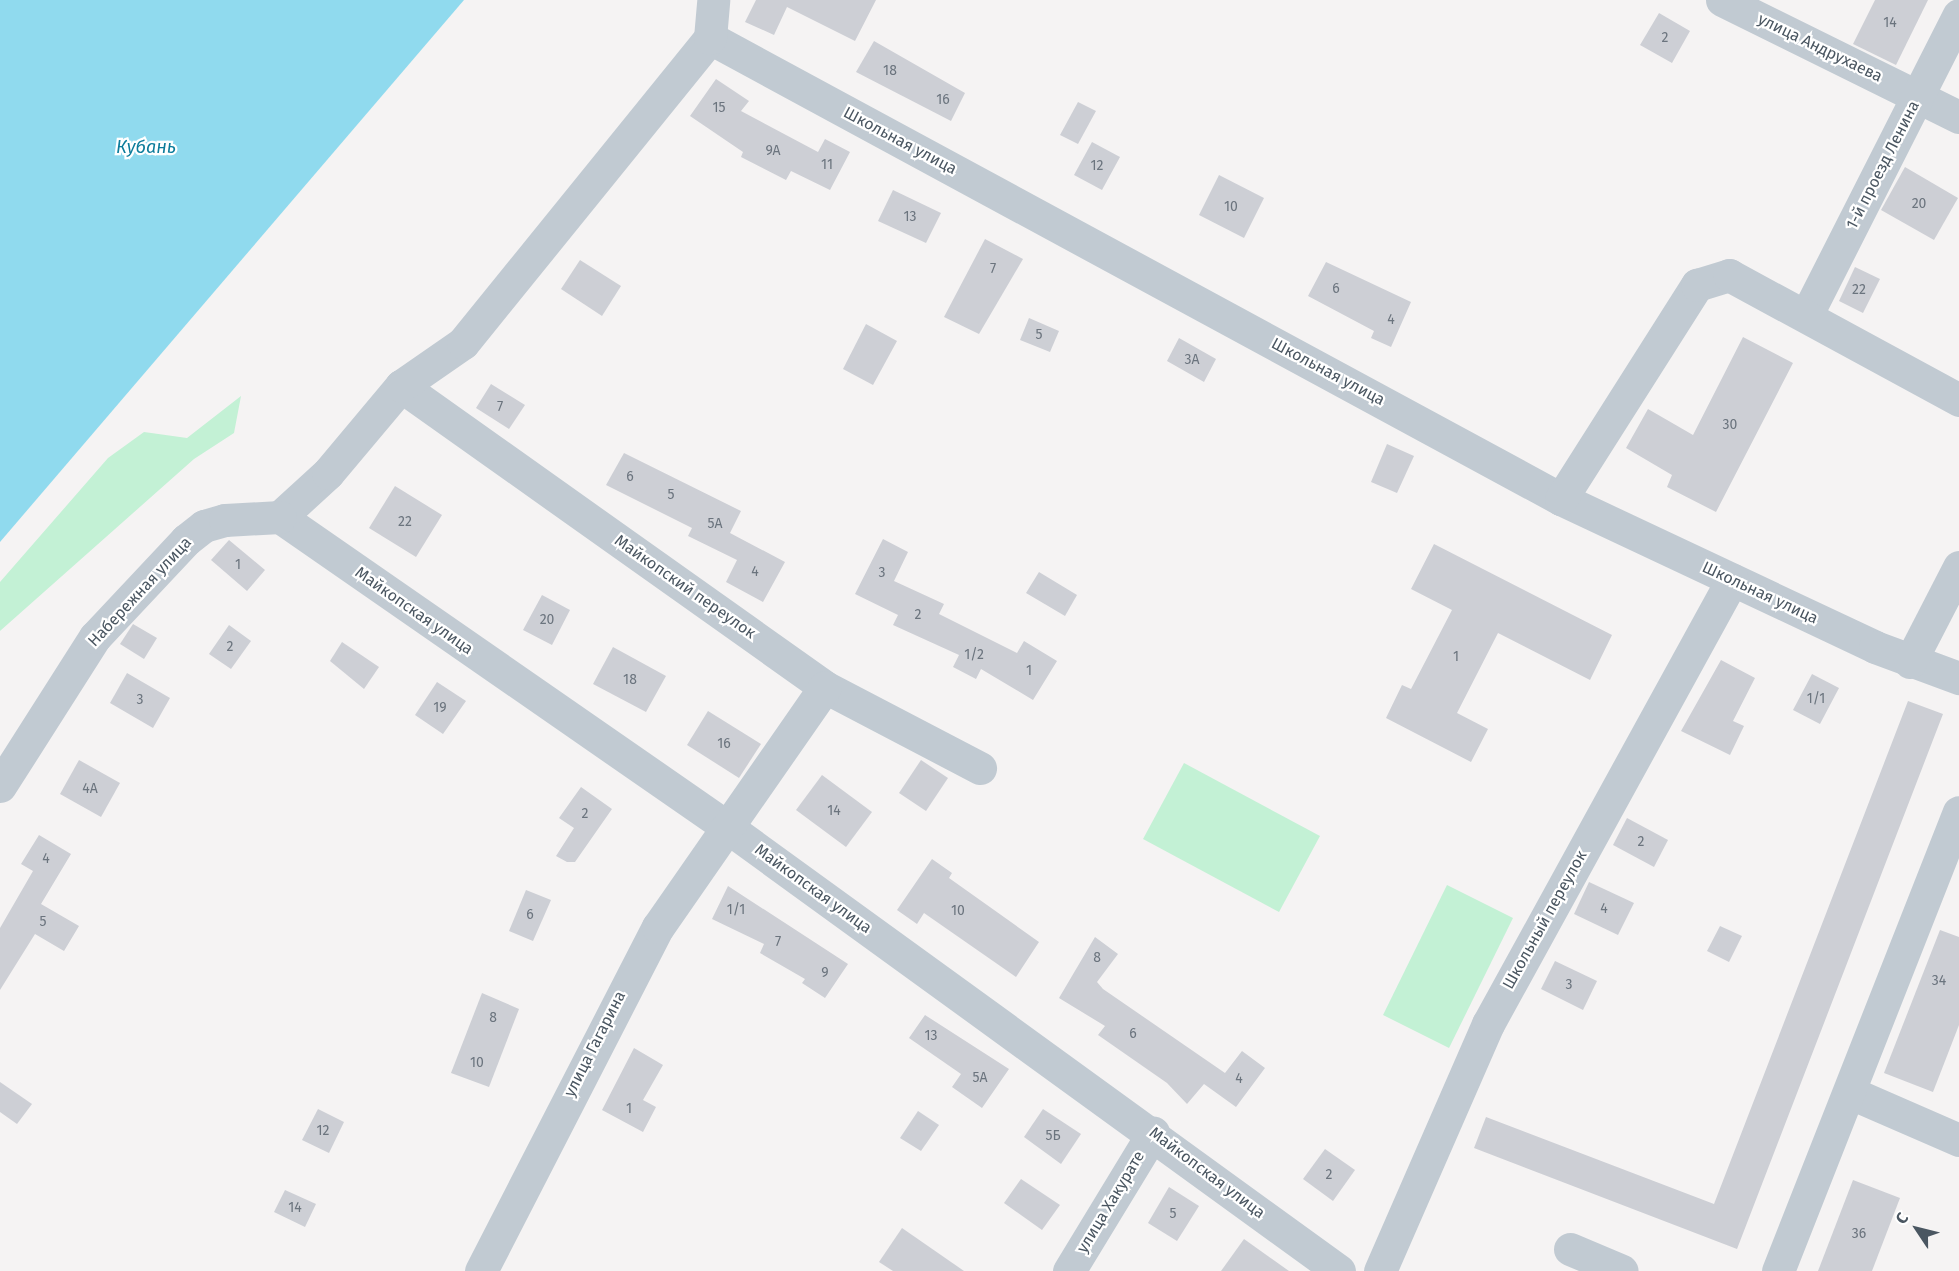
<!DOCTYPE html>
<meta charset="utf-8">
<style>
body{margin:0}
#map{position:relative;width:1959px;height:1271px;overflow:hidden;background:#f5f3f3;font-family:"Fira Sans",sans-serif}
div>[style]{position:absolute}
[style*='--x']{left:calc(var(--x)*1px);top:calc(var(--y)*1px);width:calc(var(--w)*1px);rotate:calc(var(--a)*1deg)}
.green>*{inset:0;background:#c3f1d5}
.water>*{inset:0;background:#90daee}
.building>*{inset:0;background:#cdcfd5}
.minor>*{height:33px;margin:-16.5px;padding:0 16.5px;transform-origin:16.5px;border-radius:16.5px;background:#c1cad2}
span{translate:-50% -50%;white-space:nowrap;text-align:center;line-height:1.15;-webkit-text-stroke:4.5px #fff;paint-order:stroke}
.number-label{font-size:14px;color:#6b747e}
.number-label span{-webkit-text-stroke-width:0}
.street-label{font-size:16px;color:#4a5661}
.water-label{font-size:18px;color:#0c7c9b;font-style:italic}
.north{position:absolute;left:1887px;top:1199px;width:60px;height:60px;-webkit-text-stroke:4px #fff;paint-order:stroke;rotate:305deg;font-size:16px;font-weight:700;line-height:24px;text-align:center;color:#4a5661}
.north::after{content:'';display:block;margin:auto;width:21px;height:27px;background:#4a5661;clip-path:polygon(50% 0,100% 100%,50% 72%,0 100%)}
</style>
<div id="map">
<div class="green">
<i style="clip-path:polygon(241px 396px,234px 433px,194px 459px,0 631px,0 582px,108px 458px,144px 432px,187px 438px)"></i>
<i style="clip-path:polygon(1184px 763px,1320px 836px,1279px 912px,1143px 839px)"></i>
<i style="clip-path:polygon(1447px 885px,1513px 918px,1449px 1048px,1383px 1015px)"></i>
</div>
<div class="water">
<i style="clip-path:polygon(0 0,464px 0,0 542px)"></i>
</div>
<div class="building">
<i style="clip-path:polygon(756px 0,876px 0,855px 41px,787px 7px,774px 35px,745px 22px)"></i>
<i style="clip-path:polygon(1875px 0,1928px 0,1896px 65px,1853px 44px)"></i>
<i style="clip-path:polygon(1659px 13px,1690px 31px,1672px 63px,1640px 45px)"></i>
<i style="clip-path:polygon(874px 41px,965px 93px,951px 121px,856px 72px)"></i>
<i style="clip-path:polygon(716px 79px,749px 101px,741px 111px,818px 152px,825px 139px,850px 152px,830px 190px,791px 171px,786px 180px,741px 157px,743px 152px,690px 116px)"></i>
<i style="clip-path:polygon(1078px 102px,1096px 111px,1078px 144px,1060px 135px)"></i>
<i style="clip-path:polygon(1092px 142px,1120px 157px,1102px 190px,1074px 175px)"></i>
<i style="clip-path:polygon(1905px 167px,1958px 198px,1934px 240px,1881px 210px)"></i>
<i style="clip-path:polygon(1219px 175px,1264px 198px,1244px 238px,1199px 215px)"></i>
<i style="clip-path:polygon(893px 190px,941px 213px,926px 243px,878px 221px)"></i>
<i style="clip-path:polygon(985px 239px,1023px 259px,979px 334px,944px 317px)"></i>
<i style="clip-path:polygon(580px 260px,621px 286px,602px 316px,561px 289px)"></i>
<i style="clip-path:polygon(1326px 262px,1411px 302px,1391px 347px,1371px 338px,1374px 331px,1308px 296px)"></i>
<i style="clip-path:polygon(1855px 267px,1880px 279px,1863px 313px,1839px 301px)"></i>
<i style="clip-path:polygon(1029px 318px,1059px 331px,1050px 352px,1020px 340px)"></i>
<i style="clip-path:polygon(866px 324px,897px 341px,873px 385px,843px 369px)"></i>
<i style="clip-path:polygon(1743px 337px,1793px 363px,1716px 512px,1667px 487px,1672px 475px,1626px 448px,1648px 409px,1693px 435px)"></i>
<i style="clip-path:polygon(1179px 338px,1216px 359px,1204px 382px,1167px 361px)"></i>
<i style="clip-path:polygon(491px 384px,525px 405px,509px 429px,476px 408px)"></i>
<i style="clip-path:polygon(1387px 444px,1414px 456px,1397px 493px,1371px 482px)"></i>
<i style="clip-path:polygon(624px 453px,741px 511px,730px 533px,785px 562px,763px 602px,726px 582px,737px 560px,688px 536px,692px 528px,606px 485px)"></i>
<i style="clip-path:polygon(395px 486px,442px 515px,416px 557px,369px 528px)"></i>
<i style="clip-path:polygon(883px 539px,908px 552px,894px 581px,944px 604px,939px 614px,1017px 653px,1024px 641px,1057px 661px,1033px 700px,981px 669px,976px 679px,953px 667px,959px 655px,893px 625px,898px 615px,855px 594px)"></i>
<i style="clip-path:polygon(229px 540px,265px 570px,247px 591px,211px 560px)"></i>
<i style="clip-path:polygon(1434px 544px,1612px 635px,1590px 680px,1498px 633px,1457px 713px,1488px 729px,1471px 762px,1386px 718px,1402px 685px,1411px 689px,1452px 610px,1411px 589px)"></i>
<i style="clip-path:polygon(1039px 572px,1077px 595px,1065px 616px,1026px 593px)"></i>
<i style="clip-path:polygon(542px 595px,570px 610px,552px 645px,523px 630px)"></i>
<i style="clip-path:polygon(133px 624px,157px 638px,144px 659px,120px 644px)"></i>
<i style="clip-path:polygon(229px 625px,251px 641px,231px 669px,209px 654px)"></i>
<i style="clip-path:polygon(342px 642px,379px 667px,364px 689px,330px 661px)"></i>
<i style="clip-path:polygon(613px 647px,666px 676px,646px 712px,593px 684px)"></i>
<i style="clip-path:polygon(1721px 660px,1755px 678px,1733px 721px,1744px 726px,1730px 755px,1681px 731px)"></i>
<i style="clip-path:polygon(127px 673px,170px 698px,153px 728px,110px 703px)"></i>
<i style="clip-path:polygon(1812px 674px,1839px 688px,1820px 724px,1793px 710px)"></i>
<i style="clip-path:polygon(437px 682px,466px 701px,443px 734px,415px 715px)"></i>
<i style="clip-path:polygon(1908px 701px,1943px 714px,1737px 1249px,1474px 1148px,1486px 1117px,1714px 1204px)"></i>
<i style="clip-path:polygon(708px 711px,761px 744px,739px 778px,687px 745px)"></i>
<i style="clip-path:polygon(79px 760px,120px 783px,101px 817px,60px 794px)"></i>
<i style="clip-path:polygon(921px 760px,948px 778px,926px 811px,899px 793px)"></i>
<i style="clip-path:polygon(822px 775px,872px 812px,846px 847px,796px 810px)"></i>
<i style="clip-path:polygon(581px 787px,612px 809px,575px 862px,567px 862px,556px 856px,574px 828px,559px 818px)"></i>
<i style="clip-path:polygon(1627px 818px,1668px 840px,1654px 867px,1613px 845px)"></i>
<i style="clip-path:polygon(39px 835px,71px 854px,41px 904px,79px 926px,64px 951px,35px 934px,0 990px,0 928px,33px 871px,21px 864px)"></i>
<i style="clip-path:polygon(932px 859px,952px 873px,949px 878px,1039px 942px,1016px 977px,924px 913px,917px 924px,897px 910px)"></i>
<i style="clip-path:polygon(1589px 882px,1634px 903px,1618px 935px,1574px 914px)"></i>
<i style="clip-path:polygon(728px 886px,848px 964px,825px 998px,802px 983px,805px 979px,760px 953px,764px 944px,712px 919px)"></i>
<i style="clip-path:polygon(526px 890px,551px 900px,533px 941px,509px 931px)"></i>
<i style="clip-path:polygon(1720px 926px,1742px 936px,1729px 962px,1707px 951px)"></i>
<i style="clip-path:polygon(1940px 930px,1959px 937px,1959px 1025px,1933px 1092px,1884px 1073px)"></i>
<i style="clip-path:polygon(1095px 937px,1118px 954px,1097px 982px,1103px 989px,1225px 1073px,1242px 1051px,1265px 1068px,1236px 1107px,1204px 1084px,1187px 1104px,1167px 1083px,1098px 1035px,1105px 1026px,1059px 998px)"></i>
<i style="clip-path:polygon(1555px 961px,1597px 981px,1583px 1010px,1541px 989px)"></i>
<i style="clip-path:polygon(482px 993px,519px 1009px,489px 1087px,451px 1073px)"></i>
<i style="clip-path:polygon(925px 1015px,1009px 1069px,982px 1108px,952px 1087px,961px 1074px,909px 1038px)"></i>
<i style="clip-path:polygon(634px 1048px,663px 1065px,643px 1100px,656px 1107px,643px 1132px,602px 1110px)"></i>
<i style="clip-path:polygon(0 1082px,32px 1104px,17px 1124px,0 1112px)"></i>
<i style="clip-path:polygon(318px 1109px,344px 1122px,329px 1153px,302px 1140px)"></i>
<i style="clip-path:polygon(1043px 1109px,1081px 1134px,1061px 1164px,1024px 1137px)"></i>
<i style="clip-path:polygon(918px 1111px,939px 1125px,921px 1151px,900px 1138px)"></i>
<i style="clip-path:polygon(1325px 1149px,1355px 1170px,1333px 1201px,1303px 1179px)"></i>
<i style="clip-path:polygon(1021px 1179px,1060px 1205px,1042px 1230px,1004px 1203px)"></i>
<i style="clip-path:polygon(1853px 1180px,1900px 1198px,1872px 1271px,1818px 1271px)"></i>
<i style="clip-path:polygon(1169px 1187px,1199px 1206px,1177px 1241px,1148px 1223px)"></i>
<i style="clip-path:polygon(285px 1190px,316px 1204px,305px 1227px,274px 1212px)"></i>
<i style="clip-path:polygon(902px 1228px,964px 1271px,893px 1271px,879px 1262px)"></i>
<i style="clip-path:polygon(1244px 1239px,1289px 1271px,1221px 1271px)"></i>
</div>
<div class="minor">
<i style="--x:1722;--y:0;--w:264;--a:26.3"></i>
<i style="--x:710;--y:38;--w:968;--a:28.45"></i>
<i style="--x:1561;--y:499;--w:347;--a:25.2"></i>
<i style="--x:1875;--y:647;--w:90;--a:20.3"></i>
<i style="--x:1807;--y:314;--w:335;--a:-63.1"></i>
<i style="--x:401;--y:386;--w:520;--a:35.37"></i>
<i style="--x:825;--y:687;--w:175;--a:27.6"></i>
<i style="--x:1561;--y:499;--w:254;--a:-57.6"></i>
<i style="--x:1697;--y:285;--w:34;--a:-17"></i>
<i style="--x:1729;--y:275;--w:262;--a:28.5"></i>
<i style="--x:280;--y:517;--w:544;--a:34.74"></i>
<i style="--x:727;--y:827;--w:756;--a:35.96"></i>
<i style="--x:280;--y:517;--w:65;--a:-42.5"></i>
<i style="--x:328;--y:473;--w:114;--a:-50"></i>
<i style="--x:401;--y:386;--w:75;--a:-34.7"></i>
<i style="--x:463;--y:343;--w:392;--a:-51"></i>
<i style="--x:710;--y:38;--w:38;--a:-85"></i>
<i style="--x:1910;--y:662;--w:107;--a:-62.7"></i>
<i style="--x:0;--y:786;--w:177;--a:-57.5"></i>
<i style="--x:95;--y:637;--w:133;--a:-46.8"></i>
<i style="--x:186;--y:540;--w:23;--a:-38"></i>
<i style="--x:204;--y:526;--w:22;--a:-16"></i>
<i style="--x:225;--y:520;--w:55;--a:-3.1"></i>
<i style="--x:1851;--y:1093;--w:118;--a:23.5"></i>
<i style="--x:1570;--y:1249;--w:56;--a:22.9"></i>
<i style="--x:481;--y:1271;--w:387;--a:-62.8"></i>
<i style="--x:658;--y:927;--w:292;--a:-55.2"></i>
<i style="--x:1069;--y:1271;--w:162;--a:-58.7"></i>
<i style="--x:1380;--y:1271;--w:270;--a:-66.4"></i>
<i style="--x:1488;--y:1024;--w:507;--a:-61.21"></i>
<i style="--x:1778;--y:1271;--w:493;--a:-68.5"></i>
</div>
<div class="number-label">
<span style="left:1890px;top:23px">14</span>
<span style="left:1665px;top:38px">2</span>
<span style="left:890px;top:71px">18</span>
<span style="left:943px;top:100px">16</span>
<span style="left:719px;top:108px">15</span>
<span style="left:773px;top:151px">9А</span>
<span style="left:827px;top:165px">11</span>
<span style="left:1097px;top:166px">12</span>
<span style="left:1919px;top:204px">20</span>
<span style="left:1231px;top:207px">10</span>
<span style="left:910px;top:217px">13</span>
<span style="left:993px;top:269px">7</span>
<span style="left:1336px;top:289px">6</span>
<span style="left:1859px;top:290px">22</span>
<span style="left:1391px;top:320px">4</span>
<span style="left:1039px;top:335px">5</span>
<span style="left:1192px;top:360px">3А</span>
<span style="left:500px;top:407px">7</span>
<span style="left:1730px;top:425px">30</span>
<span style="left:630px;top:477px">6</span>
<span style="left:671px;top:495px">5</span>
<span style="left:405px;top:522px">22</span>
<span style="left:715px;top:524px">5А</span>
<span style="left:238px;top:565px">1</span>
<span style="left:755px;top:572px">4</span>
<span style="left:882px;top:573px">3</span>
<span style="left:918px;top:615px">2</span>
<span style="left:547px;top:620px">20</span>
<span style="left:230px;top:647px">2</span>
<span style="left:974px;top:655px">1/2</span>
<span style="left:1456px;top:657px">1</span>
<span style="left:1029px;top:671px">1</span>
<span style="left:630px;top:680px">18</span>
<span style="left:1816px;top:699px">1/1</span>
<span style="left:140px;top:700px">3</span>
<span style="left:440px;top:708px">19</span>
<span style="left:724px;top:744px">16</span>
<span style="left:90px;top:789px">4А</span>
<span style="left:834px;top:811px">14</span>
<span style="left:585px;top:814px">2</span>
<span style="left:1641px;top:842px">2</span>
<span style="left:46px;top:859px">4</span>
<span style="left:1604px;top:909px">4</span>
<span style="left:736px;top:910px">1/1</span>
<span style="left:958px;top:911px">10</span>
<span style="left:530px;top:915px">6</span>
<span style="left:43px;top:922px">5</span>
<span style="left:778px;top:942px">7</span>
<span style="left:1097px;top:958px">8</span>
<span style="left:825px;top:973px">9</span>
<span style="left:1939px;top:981px">34</span>
<span style="left:1569px;top:985px">3</span>
<span style="left:493px;top:1018px">8</span>
<span style="left:1133px;top:1034px">6</span>
<span style="left:931px;top:1036px">13</span>
<span style="left:477px;top:1063px">10</span>
<span style="left:980px;top:1078px">5А</span>
<span style="left:1239px;top:1079px">4</span>
<span style="left:629px;top:1109px">1</span>
<span style="left:323px;top:1131px">12</span>
<span style="left:1053px;top:1136px">5Б</span>
<span style="left:1329px;top:1175px">2</span>
<span style="left:295px;top:1208px">14</span>
<span style="left:1173px;top:1214px">5</span>
<span style="left:1859px;top:1234px">36</span>
</div>
<div class="street-label">
<span style="left:1820px;top:48px;rotate:26deg">улица Андрухаева</span>
<span style="left:900px;top:141px;rotate:28deg">Школьная улица</span>
<span style="left:1883px;top:165px;rotate:-63deg">1-й проезд Ленина</span>
<span style="left:1328px;top:372px;rotate:28deg">Школьная улица</span>
<span style="left:685px;top:587px;rotate:35deg">Майкопский переулок</span>
<span style="left:140px;top:592px;rotate:-47deg">Набережная улица</span>
<span style="left:1760px;top:593px;rotate:25deg">Школьная улица</span>
<span style="left:414px;top:611px;rotate:35deg">Майкопская улица</span>
<span style="left:813px;top:889px;rotate:36deg">Майкопская улица</span>
<span style="left:1545px;top:920px;rotate:-61deg">Школьный переулок</span>
<span style="left:595px;top:1044px;rotate:-63deg">улица Гагарина</span>
<span style="left:1207px;top:1173px;rotate:37deg">Майкопская улица</span>
<span style="left:1111px;top:1202px;rotate:-59deg">улица Хакурате</span>
</div>
<div class="water-label">
<span style="left:146px;top:147px">Кубань</span>
</div>
<div class="north">С</div>
</div>
